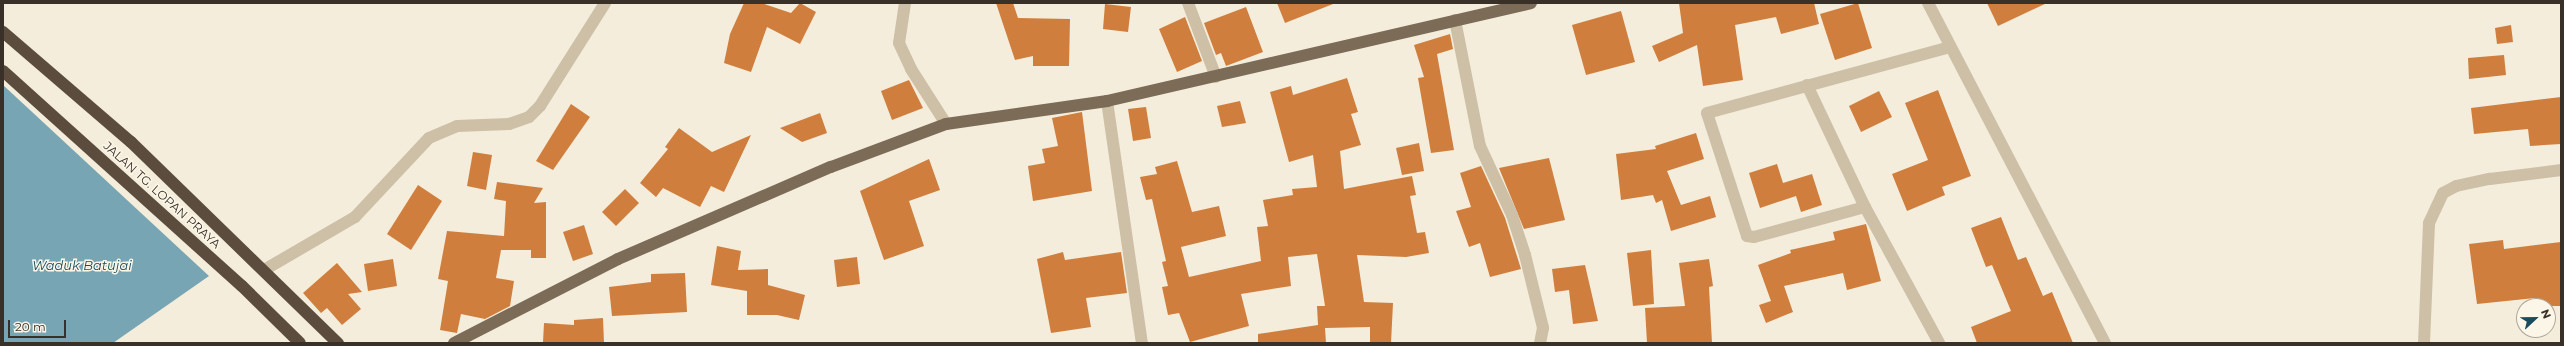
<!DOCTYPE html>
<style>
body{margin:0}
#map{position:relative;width:2564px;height:346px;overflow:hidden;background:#f4eddb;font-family:Montserrat,sans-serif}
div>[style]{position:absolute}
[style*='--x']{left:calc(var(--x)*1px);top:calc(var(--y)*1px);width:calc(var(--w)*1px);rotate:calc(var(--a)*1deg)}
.water>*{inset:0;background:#77a5b4}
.building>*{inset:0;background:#d07e3d}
.minor>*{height:12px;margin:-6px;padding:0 6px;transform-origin:6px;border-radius:6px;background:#cdc0a6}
.major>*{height:12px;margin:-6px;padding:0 6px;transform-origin:6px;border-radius:6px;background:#7c6b57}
.highway>*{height:12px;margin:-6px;padding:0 6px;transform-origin:6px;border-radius:6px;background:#5b4c3e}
span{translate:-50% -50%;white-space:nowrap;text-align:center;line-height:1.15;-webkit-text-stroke:3px #fbf6e8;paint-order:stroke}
.street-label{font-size:12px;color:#393027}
.water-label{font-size:13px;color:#194c5e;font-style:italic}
.frame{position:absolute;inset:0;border:4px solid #393027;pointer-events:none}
.north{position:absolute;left:2516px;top:298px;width:40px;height:40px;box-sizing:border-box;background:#fbf6e8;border:1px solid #ada79b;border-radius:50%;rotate:68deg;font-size:11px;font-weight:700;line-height:16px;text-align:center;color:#393027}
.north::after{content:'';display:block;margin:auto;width:14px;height:18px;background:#194c5e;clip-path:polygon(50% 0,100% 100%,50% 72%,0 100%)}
.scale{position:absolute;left:8px;top:320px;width:58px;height:18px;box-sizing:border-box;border:2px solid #393027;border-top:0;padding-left:5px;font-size:12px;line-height:14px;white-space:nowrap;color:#393027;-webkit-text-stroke:3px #fbf6e8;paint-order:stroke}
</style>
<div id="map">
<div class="water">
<i style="clip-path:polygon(3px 85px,209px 276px,113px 343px,3px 343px)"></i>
</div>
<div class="building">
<i style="clip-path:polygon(744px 3px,761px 3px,791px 13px,800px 3px,816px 12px,800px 44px,767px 27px,751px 72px,724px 63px,730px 34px)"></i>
<i style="clip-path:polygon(996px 3px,1013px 3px,1018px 18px,1070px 19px,1069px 66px,1033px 66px,1033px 56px,1015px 60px)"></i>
<i style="clip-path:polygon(1277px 3px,1333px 3px,1333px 4px,1285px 23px)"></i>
<i style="clip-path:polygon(1679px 3px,1814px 3px,1819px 24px,1781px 34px,1776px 17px,1735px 25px,1743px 80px,1703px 86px,1697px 45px,1659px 62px,1652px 46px,1683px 33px)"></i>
<i style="clip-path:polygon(1858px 3px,1872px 48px,1835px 60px,1820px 14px)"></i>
<i style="clip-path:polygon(1987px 3px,2047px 3px,1998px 26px)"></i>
<i style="clip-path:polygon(1105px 4px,1131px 7px,1128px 32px,1103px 29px)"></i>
<i style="clip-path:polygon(1246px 7px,1263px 52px,1226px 66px,1221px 53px,1216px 55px,1204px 23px)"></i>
<i style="clip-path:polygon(1621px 11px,1635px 62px,1586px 75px,1572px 25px)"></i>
<i style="clip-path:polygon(1185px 17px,1202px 61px,1177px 72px,1159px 29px)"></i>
<i style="clip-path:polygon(2511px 25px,2513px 42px,2497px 44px,2495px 28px)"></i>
<i style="clip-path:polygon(1450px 34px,1453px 49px,1437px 54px,1454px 150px,1431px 153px,1418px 78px,1424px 77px,1414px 45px)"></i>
<i style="clip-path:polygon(2504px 55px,2506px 75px,2469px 79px,2468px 58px)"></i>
<i style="clip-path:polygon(1347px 78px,1358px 112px,1351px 114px,1361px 145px,1340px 151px,1344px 189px,1412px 176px,1416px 195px,1410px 196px,1417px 233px,1425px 232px,1429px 253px,1406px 257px,1357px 255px,1364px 302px,1393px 303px,1391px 343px,1370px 343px,1370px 327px,1325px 328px,1326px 343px,1258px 343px,1258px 334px,1318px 325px,1317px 306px,1325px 306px,1317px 254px,1288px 257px,1291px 286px,1241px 294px,1249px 326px,1190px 342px,1179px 313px,1168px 315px,1162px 287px,1168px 286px,1162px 262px,1166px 261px,1152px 199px,1146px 200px,1140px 177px,1157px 174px,1155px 167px,1177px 161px,1192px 212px,1219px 206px,1226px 236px,1181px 247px,1189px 277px,1261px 261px,1257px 227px,1268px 226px,1263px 200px,1293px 195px,1292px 189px,1317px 187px,1313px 155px,1289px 162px,1270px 92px,1291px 86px,1293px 95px)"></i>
<i style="clip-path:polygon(909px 80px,923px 108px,892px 120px,881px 91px)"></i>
<i style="clip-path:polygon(1938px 90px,1971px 176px,1942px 187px,1945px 195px,1907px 211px,1892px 174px,1928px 160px,1905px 103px)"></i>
<i style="clip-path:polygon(1879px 91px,1892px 117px,1861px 132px,1849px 106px)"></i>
<i style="clip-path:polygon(2561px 97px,2561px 144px,2530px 146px,2528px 129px,2474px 134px,2471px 108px)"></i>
<i style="clip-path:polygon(1240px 101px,1246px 123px,1222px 127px,1217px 106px)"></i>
<i style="clip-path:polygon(571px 104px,590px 117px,553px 170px,536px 161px)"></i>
<i style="clip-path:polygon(1146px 107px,1151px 138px,1133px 141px,1128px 109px)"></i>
<i style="clip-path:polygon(1082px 112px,1092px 191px,1033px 201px,1028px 166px,1045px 163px,1042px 149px,1058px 146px,1052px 118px)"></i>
<i style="clip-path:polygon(820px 113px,827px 133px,802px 142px,780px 128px)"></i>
<i style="clip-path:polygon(679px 128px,712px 152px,751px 135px,724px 192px,711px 186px,700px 207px,663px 188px,656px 197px,640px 183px,668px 149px,665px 147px)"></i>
<i style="clip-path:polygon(1696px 133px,1704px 159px,1667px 171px,1681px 205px,1710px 196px,1716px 217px,1671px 231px,1662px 200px,1656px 203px,1653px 195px,1621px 200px,1616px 154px,1656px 149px,1655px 146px)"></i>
<i style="clip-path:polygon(1419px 143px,1424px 171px,1402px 175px,1396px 148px)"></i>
<i style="clip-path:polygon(473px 152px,492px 155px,486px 190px,467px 186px)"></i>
<i style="clip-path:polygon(1549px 158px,1565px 220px,1524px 229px,1499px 168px)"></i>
<i style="clip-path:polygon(929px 159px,940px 190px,909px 201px,924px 246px,884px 260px,860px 191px)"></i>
<i style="clip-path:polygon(1777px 164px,1783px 183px,1812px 174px,1822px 205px,1801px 212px,1796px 196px,1760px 208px,1749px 173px)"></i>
<i style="clip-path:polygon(1481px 166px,1505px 218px,1521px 269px,1490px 277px,1480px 243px,1469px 247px,1456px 211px,1471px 207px,1460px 173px)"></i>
<i style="clip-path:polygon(497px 182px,543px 188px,534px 203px,546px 202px,546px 258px,531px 258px,531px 250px,501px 250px,496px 278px,514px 281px,510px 306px,485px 319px,461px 314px,457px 333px,440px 330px,448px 281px,438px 279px,447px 231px,504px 236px,506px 201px,494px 199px)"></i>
<i style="clip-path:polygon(418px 185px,442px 201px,411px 250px,387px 234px)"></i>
<i style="clip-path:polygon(625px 189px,639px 203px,616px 226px,602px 212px)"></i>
<i style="clip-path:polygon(2001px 217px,2018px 260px,2026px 257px,2043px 296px,2052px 292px,2073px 343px,1977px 343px,1971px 327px,2011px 311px,1992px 265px,1986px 267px,1971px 228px)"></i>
<i style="clip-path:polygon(1866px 224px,1881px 281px,1847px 290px,1843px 273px,1784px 286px,1793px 312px,1766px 323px,1759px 305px,1771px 301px,1758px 265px,1791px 253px,1790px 250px,1835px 240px,1833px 232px)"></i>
<i style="clip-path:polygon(584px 225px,593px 254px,573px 261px,563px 232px)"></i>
<i style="clip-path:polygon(2503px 240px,2504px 249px,2561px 242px,2561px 306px,2536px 306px,2535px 298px,2477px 304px,2469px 244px)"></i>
<i style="clip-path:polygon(717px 246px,741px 251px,738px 270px,768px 269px,768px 285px,805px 295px,799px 320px,777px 315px,747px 315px,747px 291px,711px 285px)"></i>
<i style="clip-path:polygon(1651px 250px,1654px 304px,1633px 306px,1627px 253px)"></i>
<i style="clip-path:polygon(1063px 252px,1065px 260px,1121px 252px,1127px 293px,1086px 298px,1091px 327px,1051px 333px,1037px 259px)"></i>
<i style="clip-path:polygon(857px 257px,860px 284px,837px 287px,834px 260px)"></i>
<i style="clip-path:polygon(393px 259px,397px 286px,368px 291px,364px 264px)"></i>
<i style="clip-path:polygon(1709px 259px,1713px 286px,1709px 287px,1712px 343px,1647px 343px,1645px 308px,1685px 306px,1679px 263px)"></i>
<i style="clip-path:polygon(337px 263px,362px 292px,348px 294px,361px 309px,342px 325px,327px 308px,321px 313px,303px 293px)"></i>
<i style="clip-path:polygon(1585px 265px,1598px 321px,1573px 324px,1569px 290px,1555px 292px,1552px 269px)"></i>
<i style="clip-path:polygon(685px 273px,687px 312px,612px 316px,609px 287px,651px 282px,651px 274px)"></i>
<i style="clip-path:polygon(603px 318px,604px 343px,543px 342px,544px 323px,574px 325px,574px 320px)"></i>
</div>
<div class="minor">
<i style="--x:905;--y:3;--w:40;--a:98.5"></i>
<i style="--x:899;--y:43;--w:29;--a:65"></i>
<i style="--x:911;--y:69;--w:65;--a:57.5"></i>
<i style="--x:1188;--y:3;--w:79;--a:69.3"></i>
<i style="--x:1928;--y:3;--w:383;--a:62.5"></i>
<i style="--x:1455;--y:20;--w:128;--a:78.8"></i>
<i style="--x:1480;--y:146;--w:76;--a:65.1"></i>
<i style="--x:1512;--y:215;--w:42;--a:72"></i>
<i style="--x:1525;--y:255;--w:75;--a:76.1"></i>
<i style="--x:1543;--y:328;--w:15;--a:101"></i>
<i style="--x:1807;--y:85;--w:135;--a:64.6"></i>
<i style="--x:1865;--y:207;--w:155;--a:61.4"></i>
<i style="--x:1107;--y:101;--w:245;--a:81.8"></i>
<i style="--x:1865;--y:207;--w:115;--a:164.9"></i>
<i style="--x:1754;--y:237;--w:7;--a:-172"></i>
<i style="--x:1747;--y:236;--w:129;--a:-108"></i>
<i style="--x:1707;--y:113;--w:252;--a:-15.2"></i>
<i style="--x:264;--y:270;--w:105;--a:-30.2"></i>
<i style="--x:355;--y:217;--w:108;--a:-46.9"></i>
<i style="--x:429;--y:138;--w:30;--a:-23"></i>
<i style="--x:457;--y:126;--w:52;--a:-2.2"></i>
<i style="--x:509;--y:124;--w:21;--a:-19"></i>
<i style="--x:529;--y:117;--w:16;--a:-45"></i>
<i style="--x:540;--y:106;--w:122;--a:-57.7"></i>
<i style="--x:2424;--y:343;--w:120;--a:-87.6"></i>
<i style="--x:2429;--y:223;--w:33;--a:-65"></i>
<i style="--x:2443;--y:193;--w:15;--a:-28"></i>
<i style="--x:2456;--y:186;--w:35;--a:-12"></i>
<i style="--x:2490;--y:179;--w:72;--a:-7.2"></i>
</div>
<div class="major">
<i style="--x:454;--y:343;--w:184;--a:-27.1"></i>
<i style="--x:618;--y:259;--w:232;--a:-23.4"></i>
<i style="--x:831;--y:167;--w:123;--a:-20.5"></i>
<i style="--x:946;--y:124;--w:163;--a:-8.1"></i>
<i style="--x:1107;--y:101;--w:435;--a:-13"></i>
</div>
<div class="highway">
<i style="--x:3;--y:32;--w:169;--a:40.7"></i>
<i style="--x:131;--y:142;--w:289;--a:44.2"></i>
<i style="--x:3;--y:71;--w:321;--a:42"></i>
<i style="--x:242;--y:286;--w:81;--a:44.5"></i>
</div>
<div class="street-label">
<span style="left:162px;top:195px;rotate:42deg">JALAN TG. LOPAN PRAYA</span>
</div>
<div class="water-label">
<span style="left:82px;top:265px">Waduk Batujai</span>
</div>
<div class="frame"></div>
<div class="north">N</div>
<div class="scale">20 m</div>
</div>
